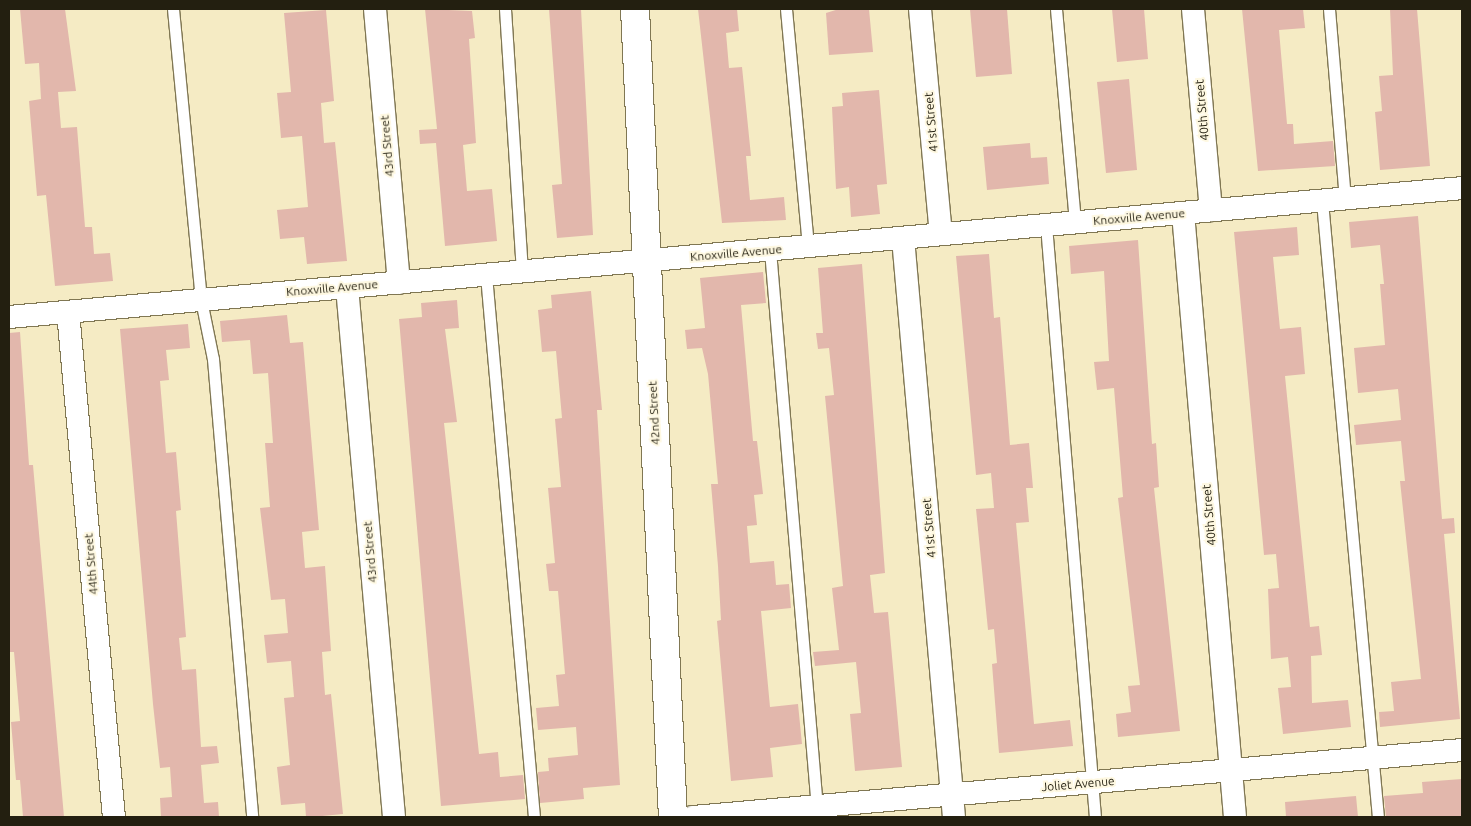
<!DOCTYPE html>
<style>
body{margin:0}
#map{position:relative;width:1471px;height:826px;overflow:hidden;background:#f5ebc4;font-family:Ubuntu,sans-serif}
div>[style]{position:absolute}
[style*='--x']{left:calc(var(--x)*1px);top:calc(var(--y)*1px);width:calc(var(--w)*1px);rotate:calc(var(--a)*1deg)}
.building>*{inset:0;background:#e2b7ac}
.roads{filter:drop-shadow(1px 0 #807753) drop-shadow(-1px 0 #807753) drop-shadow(0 1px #807753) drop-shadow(0 -1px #807753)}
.service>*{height:11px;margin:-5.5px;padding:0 5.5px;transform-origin:5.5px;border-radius:5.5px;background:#fff}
.minor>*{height:22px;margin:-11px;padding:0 11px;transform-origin:11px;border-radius:11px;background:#fff}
.tertiary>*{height:28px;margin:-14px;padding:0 14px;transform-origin:14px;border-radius:14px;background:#fff}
span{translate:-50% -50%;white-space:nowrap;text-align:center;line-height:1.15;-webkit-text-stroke:4px #fef8e1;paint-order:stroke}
.street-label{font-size:12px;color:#231f10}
.frame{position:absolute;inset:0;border:10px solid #231f10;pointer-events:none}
</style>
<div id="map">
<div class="building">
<i style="clip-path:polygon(20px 9px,65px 9px,76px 91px,58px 92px,61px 128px,77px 127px,85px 227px,92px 227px,94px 254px,110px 253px,113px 281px,55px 286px,46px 195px,37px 196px,29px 101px,41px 99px,39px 63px,25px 64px)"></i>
<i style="clip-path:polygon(425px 9px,472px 11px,475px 38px,469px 39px,476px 143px,463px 145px,467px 191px,492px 189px,497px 241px,445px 246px,436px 143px,420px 144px,419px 130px,437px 129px)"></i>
<i style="clip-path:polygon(549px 9px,581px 9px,593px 235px,557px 238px,552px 185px,562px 184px)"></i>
<i style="clip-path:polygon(698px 9px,737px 9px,739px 31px,726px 33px,729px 68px,742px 67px,751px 156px,746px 156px,750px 200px,784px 197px,786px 220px,722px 223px)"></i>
<i style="clip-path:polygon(839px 9px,869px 9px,873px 52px,829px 55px,826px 13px)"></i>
<i style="clip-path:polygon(970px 9px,1007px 9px,1012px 74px,976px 77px)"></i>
<i style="clip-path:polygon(1112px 9px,1144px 9px,1148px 59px,1117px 62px)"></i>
<i style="clip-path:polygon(1242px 9px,1303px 9px,1305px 28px,1279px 30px,1287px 124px,1293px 124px,1294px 144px,1333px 141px,1335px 166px,1258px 171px)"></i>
<i style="clip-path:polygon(1390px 9px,1417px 9px,1430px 166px,1380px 170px,1375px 112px,1382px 111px,1379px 76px,1393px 75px)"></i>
<i style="clip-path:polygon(326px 10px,334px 101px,321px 103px,324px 143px,335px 142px,347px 261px,307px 264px,304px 237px,280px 239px,277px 210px,308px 207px,302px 136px,281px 138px,277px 93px,291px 92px,284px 13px)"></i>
<i style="clip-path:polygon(1129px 79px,1137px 170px,1106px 173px,1097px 82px)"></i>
<i style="clip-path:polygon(879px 90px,887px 184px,877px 185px,880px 214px,851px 217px,849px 187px,836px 189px,832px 107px,843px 106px,842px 93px)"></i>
<i style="clip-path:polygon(1030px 143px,1031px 158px,1047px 157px,1049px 184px,987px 190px,983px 147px)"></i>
<i style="clip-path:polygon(1418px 216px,1442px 519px,1454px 518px,1455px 533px,1444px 534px,1460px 719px,1380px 727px,1379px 712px,1394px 711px,1391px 682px,1421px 679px,1400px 481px,1405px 481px,1401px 441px,1356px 445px,1354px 425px,1401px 420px,1398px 389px,1358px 393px,1354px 348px,1385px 345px,1380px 284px,1384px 284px,1380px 245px,1351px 248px,1349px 222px)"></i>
<i style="clip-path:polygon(1297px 227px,1299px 255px,1273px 257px,1280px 329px,1301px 327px,1305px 374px,1285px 376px,1310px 627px,1319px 626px,1322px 655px,1311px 656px,1312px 703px,1348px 700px,1351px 727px,1283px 734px,1278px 688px,1291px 687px,1288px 657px,1271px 659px,1268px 589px,1279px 588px,1276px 554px,1264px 555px,1234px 232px)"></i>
<i style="clip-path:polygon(1138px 240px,1152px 444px,1156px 443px,1159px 487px,1154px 488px,1180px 731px,1118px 737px,1116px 714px,1131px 712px,1128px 686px,1140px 685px,1118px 498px,1123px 497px,1114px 388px,1097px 390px,1094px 362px,1109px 361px,1104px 271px,1071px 274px,1069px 246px)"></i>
<i style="clip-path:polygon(989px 254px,994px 318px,1000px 317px,1010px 445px,1029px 443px,1033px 488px,1026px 488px,1029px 522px,1016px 523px,1034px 724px,1070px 720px,1073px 746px,999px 753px,992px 664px,997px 663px,994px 629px,988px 630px,976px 509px,994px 508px,991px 473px,976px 475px,956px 256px)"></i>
<i style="clip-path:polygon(862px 264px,885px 573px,870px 575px,874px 613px,888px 612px,902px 767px,855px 771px,850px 714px,861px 713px,856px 662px,815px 666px,813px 652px,839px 650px,832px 588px,843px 586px,825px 396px,834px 395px,829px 348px,818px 349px,816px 333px,823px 333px,818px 268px)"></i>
<i style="clip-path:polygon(763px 272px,766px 303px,741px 305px,753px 441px,757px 441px,763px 494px,754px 495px,757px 525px,747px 526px,750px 563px,774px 561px,776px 585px,789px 584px,791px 608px,761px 611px,770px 707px,798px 704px,802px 744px,770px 748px,773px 777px,731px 781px,717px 621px,721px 620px,718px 566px,711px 484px,718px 484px,708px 374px,702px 348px,687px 349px,685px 330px,705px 328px,700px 278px)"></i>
<i style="clip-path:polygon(591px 291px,602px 410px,597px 410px,620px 785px,583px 788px,584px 799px,540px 803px,538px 772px,549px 771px,548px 758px,578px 755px,576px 727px,538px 730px,536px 708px,559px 706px,556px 675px,565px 674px,558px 591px,549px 591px,546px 564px,555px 563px,548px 488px,561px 487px,555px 419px,562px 418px,556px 351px,542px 352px,538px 310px,552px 308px,551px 295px)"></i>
<i style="clip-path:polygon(457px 300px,459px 328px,445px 329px,457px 422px,444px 423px,479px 754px,498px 752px,500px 777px,523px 775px,525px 799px,441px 806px,399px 319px,422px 317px,421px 303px)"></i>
<i style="clip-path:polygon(287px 315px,290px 343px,303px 342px,319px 530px,302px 532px,305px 568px,325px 566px,331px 651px,322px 652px,325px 695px,331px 694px,343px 814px,312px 817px,306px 817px,305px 803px,281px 805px,277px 767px,290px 765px,284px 698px,294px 697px,291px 661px,267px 663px,264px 635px,288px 633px,285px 599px,271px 600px,260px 508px,270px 507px,265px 443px,273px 443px,268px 373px,253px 374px,250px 340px,222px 342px,220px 321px)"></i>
<i style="clip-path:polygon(188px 324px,190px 348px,166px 350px,169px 380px,160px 381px,166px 453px,176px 452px,181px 510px,176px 511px,186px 637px,179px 638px,182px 670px,196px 669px,201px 747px,217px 746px,219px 763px,201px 765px,204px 803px,218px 802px,219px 817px,161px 817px,160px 798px,172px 797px,170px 767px,160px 768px,153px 704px,120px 329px)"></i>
<i style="clip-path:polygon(20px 332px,29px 465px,33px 465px,64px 817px,23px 817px,20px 780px,16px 780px,11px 722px,20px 721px,14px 652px,9px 652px,9px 333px)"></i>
<i style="clip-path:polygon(1462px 779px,1462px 817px,1386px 817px,1384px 796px,1423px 793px,1422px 782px)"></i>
<i style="clip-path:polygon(1356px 796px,1358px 817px,1286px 817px,1285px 802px)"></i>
</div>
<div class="roads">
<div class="service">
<i style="--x:173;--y:9;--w:292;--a:84.5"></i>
<i style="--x:201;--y:300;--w:60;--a:78.5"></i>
<i style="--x:213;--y:359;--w:460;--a:85.1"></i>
<i style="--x:505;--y:9;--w:264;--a:86.3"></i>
<i style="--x:786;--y:9;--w:238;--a:84.7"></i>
<i style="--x:1056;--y:9;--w:215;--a:84.9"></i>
<i style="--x:1329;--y:9;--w:191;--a:85.2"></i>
<i style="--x:1322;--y:201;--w:619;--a:84.81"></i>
<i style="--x:1046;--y:225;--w:594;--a:85.27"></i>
<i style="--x:770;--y:250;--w:560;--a:85.19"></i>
<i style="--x:486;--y:275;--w:544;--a:84.94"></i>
</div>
<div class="minor">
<i style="--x:375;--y:9;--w:275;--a:85"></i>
<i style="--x:920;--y:9;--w:226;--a:84.7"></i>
<i style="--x:1193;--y:9;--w:202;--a:84.9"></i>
<i style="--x:1183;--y:213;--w:606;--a:85.08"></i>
<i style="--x:903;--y:238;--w:581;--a:84.97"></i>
<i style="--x:347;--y:287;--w:532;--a:84.93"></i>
<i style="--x:68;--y:312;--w:507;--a:84.8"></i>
<i style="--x:9;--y:317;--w:1459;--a:-5.07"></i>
<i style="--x:693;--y:817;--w:772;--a:-4.98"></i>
</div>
<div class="tertiary">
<i style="--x:635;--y:9;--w:809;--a:87.31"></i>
</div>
</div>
<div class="street-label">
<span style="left:1202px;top:110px;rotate:-95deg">40th Street</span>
<span style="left:931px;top:122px;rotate:-95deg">41st Street</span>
<span style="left:387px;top:146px;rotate:-95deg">43rd Street</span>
<span style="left:1139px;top:217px;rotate:-5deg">Knoxville Avenue</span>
<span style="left:736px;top:253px;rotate:-5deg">Knoxville Avenue</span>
<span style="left:332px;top:288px;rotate:-5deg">Knoxville Avenue</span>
<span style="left:654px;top:413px;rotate:-93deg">42nd Street</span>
<span style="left:1209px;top:515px;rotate:-95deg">40th Street</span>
<span style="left:929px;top:528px;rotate:-95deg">41st Street</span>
<span style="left:370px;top:552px;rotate:-95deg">43rd Street</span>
<span style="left:91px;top:564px;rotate:-95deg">44th Street</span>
<span style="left:1078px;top:784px;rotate:-5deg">Joliet Avenue</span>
</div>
<div class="frame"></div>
</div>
